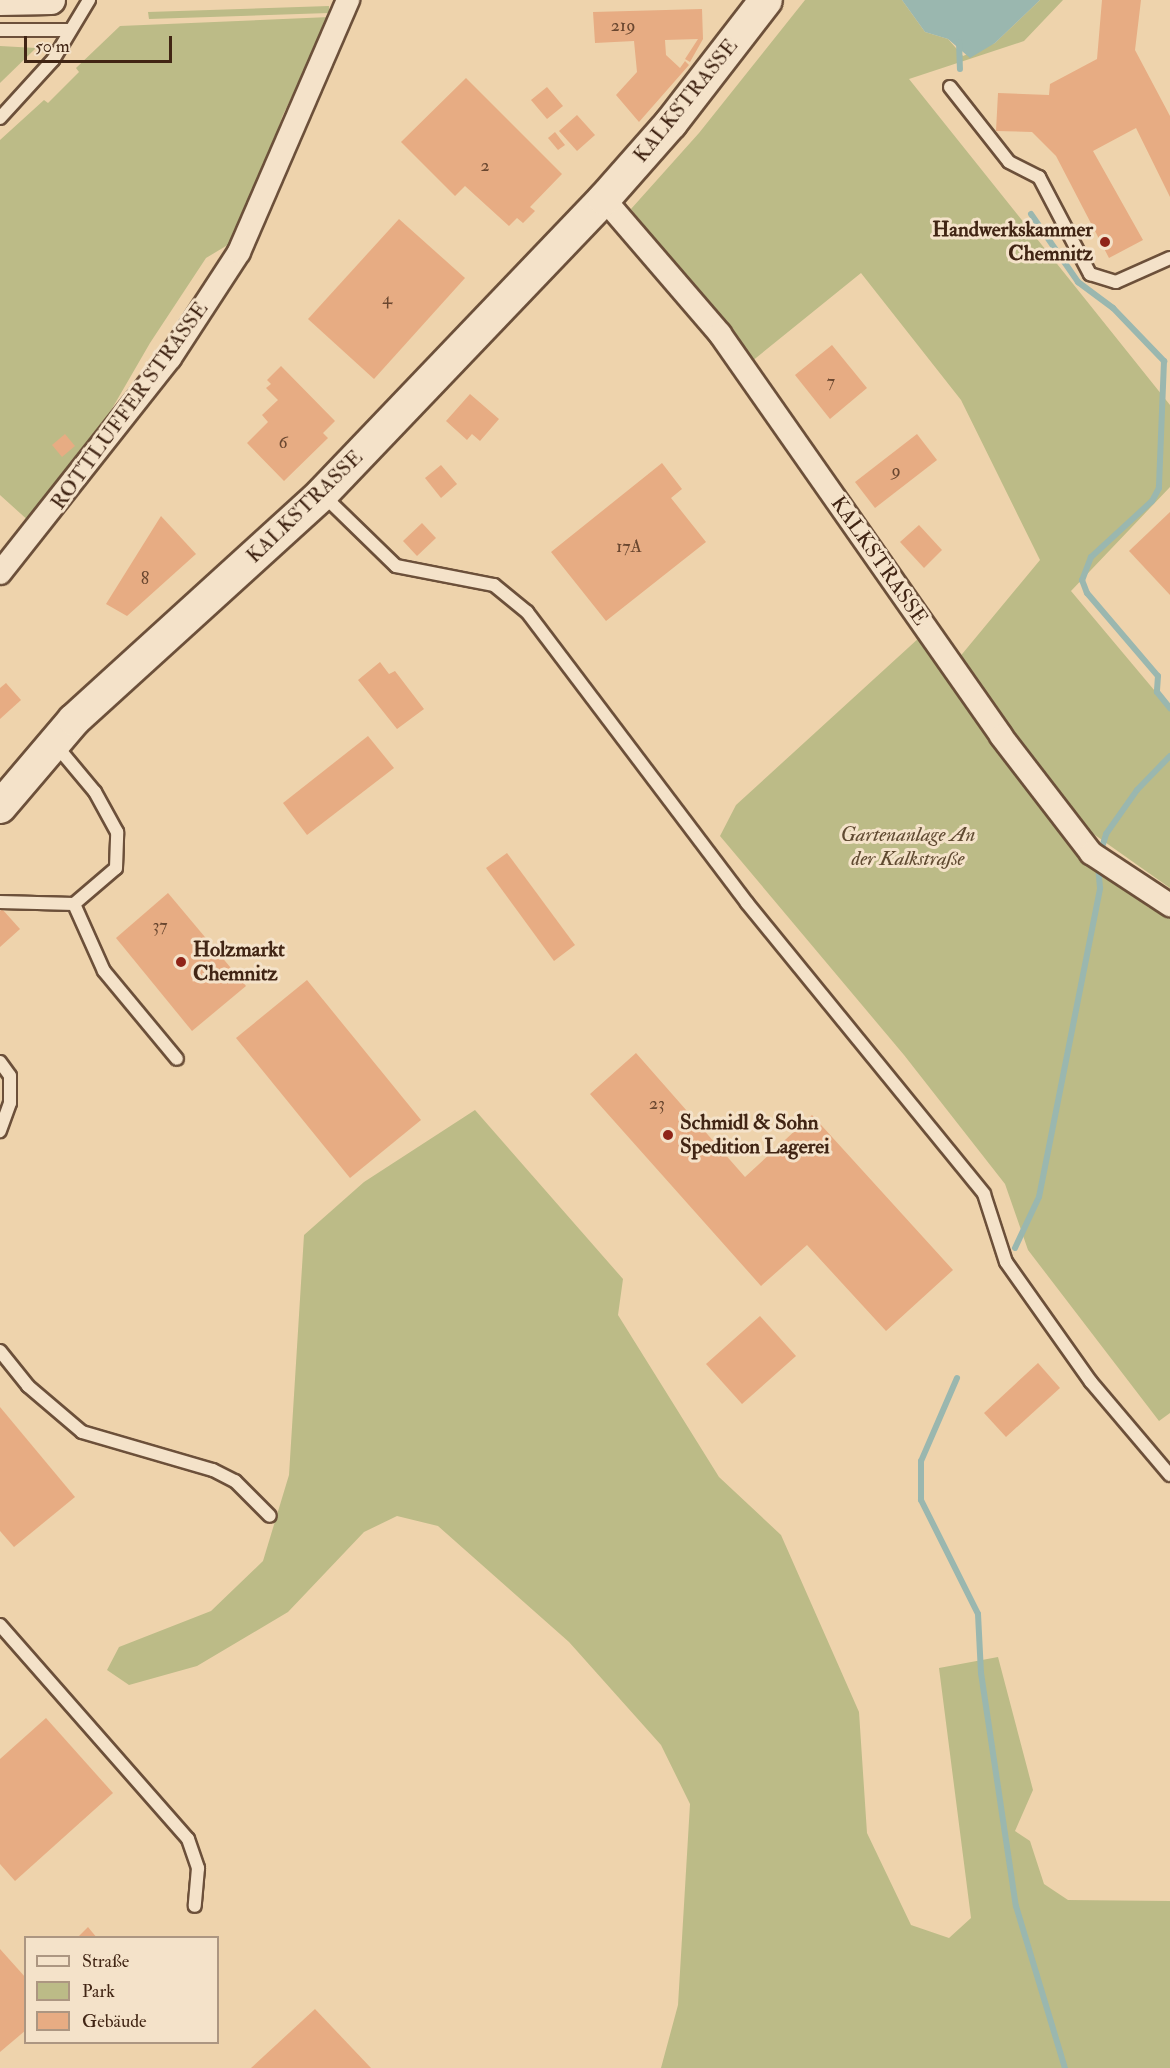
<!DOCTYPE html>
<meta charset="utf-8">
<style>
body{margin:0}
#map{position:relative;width:1170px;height:2068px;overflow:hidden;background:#eed3ac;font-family:"IM FELL Double Pica",serif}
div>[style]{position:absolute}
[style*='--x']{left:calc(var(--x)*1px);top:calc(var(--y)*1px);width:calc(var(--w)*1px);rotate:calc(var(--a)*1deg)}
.green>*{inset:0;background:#bcbb87}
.water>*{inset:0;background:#9ab7af}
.stream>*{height:6px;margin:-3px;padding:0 3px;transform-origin:3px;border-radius:3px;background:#9ab7af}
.building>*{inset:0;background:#e7ac83}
.roads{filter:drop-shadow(2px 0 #6c503a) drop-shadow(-2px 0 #6c503a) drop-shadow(0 2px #6c503a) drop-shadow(0 -2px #6c503a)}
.service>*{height:12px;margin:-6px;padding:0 6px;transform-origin:6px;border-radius:6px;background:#f4e2c9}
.minor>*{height:22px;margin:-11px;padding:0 11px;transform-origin:11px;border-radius:11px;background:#f4e2c9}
.tertiary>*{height:28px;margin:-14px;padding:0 14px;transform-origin:14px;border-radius:14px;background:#f4e2c9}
.secondary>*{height:32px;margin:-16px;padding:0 16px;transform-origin:16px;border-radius:16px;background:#f4e2c9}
.dots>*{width:16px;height:16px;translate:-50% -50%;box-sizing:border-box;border:3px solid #f4e2c9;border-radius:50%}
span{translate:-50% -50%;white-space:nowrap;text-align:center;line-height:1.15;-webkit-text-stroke:6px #f4e2c9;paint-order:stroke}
.number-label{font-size:18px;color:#6a4730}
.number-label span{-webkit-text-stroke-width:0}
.street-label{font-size:21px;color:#412514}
.poi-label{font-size:21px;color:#412514;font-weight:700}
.right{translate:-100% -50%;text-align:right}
.left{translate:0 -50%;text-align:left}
.park-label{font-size:21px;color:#604a31;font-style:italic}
.legend{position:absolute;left:24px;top:1936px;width:195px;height:108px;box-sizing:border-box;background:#f4e2c9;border:2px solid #ac9681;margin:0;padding:8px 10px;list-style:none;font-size:18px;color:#412514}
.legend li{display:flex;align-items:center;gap:12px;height:30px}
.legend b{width:30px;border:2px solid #ac9681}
.scale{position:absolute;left:24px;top:36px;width:148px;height:27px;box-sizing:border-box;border:3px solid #412514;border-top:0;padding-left:8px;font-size:18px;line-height:21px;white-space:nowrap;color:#412514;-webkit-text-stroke:4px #f4e2c9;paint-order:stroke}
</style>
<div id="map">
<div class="green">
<i style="clip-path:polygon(805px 0,902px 0,925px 32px,948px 39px,963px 56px,995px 43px,1040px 0,1063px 0,1024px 41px,909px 79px,1170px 405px,1170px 487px,1071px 591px,1170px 709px,1170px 888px,1085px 828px,958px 659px,1040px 560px,961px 400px,861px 273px,751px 362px,631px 209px,699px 133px)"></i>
<i style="clip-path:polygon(329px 6px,329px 13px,149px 19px,148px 12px)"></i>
<i style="clip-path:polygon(330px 17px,282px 117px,261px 185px,231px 243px,206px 258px,150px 343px,95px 438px,31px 523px,0 495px,0 140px,44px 100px,48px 103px,79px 72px,76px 68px,120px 26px)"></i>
<i style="clip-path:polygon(0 46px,36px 48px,0 83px)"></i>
<i style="clip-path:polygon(920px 637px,1106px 873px,1149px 908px,1170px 893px,1170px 1413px,1159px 1421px,1028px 1250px,1005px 1184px,904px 1055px,720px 836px,736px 805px)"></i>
<i style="clip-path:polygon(475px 1110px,623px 1279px,618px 1315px,719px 1477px,781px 1535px,859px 1712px,867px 1833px,911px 1925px,949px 1938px,971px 1918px,939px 1668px,998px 1657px,1033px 1790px,1015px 1831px,1030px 1841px,1044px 1884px,1068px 1900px,1170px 1901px,1170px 2068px,661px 2068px,678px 2005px,690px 1804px,661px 1745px,569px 1642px,438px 1526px,397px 1516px,364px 1532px,288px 1612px,197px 1666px,129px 1685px,107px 1670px,119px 1647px,211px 1611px,263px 1561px,289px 1475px,304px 1235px,364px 1182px)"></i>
</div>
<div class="water">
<i style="clip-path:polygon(902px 0,1040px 0,995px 43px,970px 58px,948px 39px,925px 32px)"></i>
</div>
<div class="stream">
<i style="--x:959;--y:42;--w:27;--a:88"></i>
<i style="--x:1031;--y:214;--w:83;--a:55.3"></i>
<i style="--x:1078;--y:282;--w:44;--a:36.6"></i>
<i style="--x:1113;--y:308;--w:74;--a:46.1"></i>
<i style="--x:1164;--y:361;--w:127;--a:92.3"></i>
<i style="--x:1159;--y:488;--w:15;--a:118"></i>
<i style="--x:1152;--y:501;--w:83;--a:137.4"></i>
<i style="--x:1091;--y:557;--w:25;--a:111"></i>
<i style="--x:1082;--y:580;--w:14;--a:69"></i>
<i style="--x:1087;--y:593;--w:109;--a:49.5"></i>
<i style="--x:1158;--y:676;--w:16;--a:94"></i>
<i style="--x:1157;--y:692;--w:21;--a:51"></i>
<i style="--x:1100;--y:854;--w:21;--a:-73"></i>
<i style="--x:1106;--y:834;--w:54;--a:-54.8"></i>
<i style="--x:1137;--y:790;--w:47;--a:-45.9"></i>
<i style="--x:1015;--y:1248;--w:56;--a:-64.8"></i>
<i style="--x:1039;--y:1197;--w:315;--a:-78.8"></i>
<i style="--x:1100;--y:888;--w:24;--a:-95"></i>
<i style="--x:957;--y:1378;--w:90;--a:113.4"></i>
<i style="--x:921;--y:1461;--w:39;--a:90"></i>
<i style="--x:921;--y:1500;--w:127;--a:63.4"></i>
<i style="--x:978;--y:1614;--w:59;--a:87.1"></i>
<i style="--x:981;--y:1673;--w:236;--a:81.5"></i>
<i style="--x:1016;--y:1906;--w:169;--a:73.2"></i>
</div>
<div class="building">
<i style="clip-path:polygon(1102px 0,1141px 0,1135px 50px,1170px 116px,1170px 197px,1136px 128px,1093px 151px,1143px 240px,1109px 258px,1056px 156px,1032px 132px,996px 131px,998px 93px,1049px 95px,1050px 84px,1097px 59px)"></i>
<i style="clip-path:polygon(702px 9px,703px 39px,690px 62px,685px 59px,698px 39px,665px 40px,666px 55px,680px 68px,685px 61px,689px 65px,639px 122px,616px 95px,637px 72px,634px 41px,595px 43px,593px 12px)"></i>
<i style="clip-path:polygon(466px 78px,562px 174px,530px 207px,535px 211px,523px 223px,517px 218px,509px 226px,465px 186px,455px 196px,401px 142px)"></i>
<i style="clip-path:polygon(547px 87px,563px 106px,547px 119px,531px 100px)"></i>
<i style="clip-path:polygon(577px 115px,595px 135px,577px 151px,559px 131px)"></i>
<i style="clip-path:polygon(555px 132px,565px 145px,558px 150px,548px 138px)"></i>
<i style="clip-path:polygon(399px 219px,465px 278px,374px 379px,308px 319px)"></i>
<i style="clip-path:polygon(832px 345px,867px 388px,830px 419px,795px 375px)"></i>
<i style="clip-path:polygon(281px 366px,335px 421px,323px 433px,328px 438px,284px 481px,247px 443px,268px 422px,262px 415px,278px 400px,266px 388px,271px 384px,267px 380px)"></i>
<i style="clip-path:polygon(470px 394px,499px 419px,480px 441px,472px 434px,467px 440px,446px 421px)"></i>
<i style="clip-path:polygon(65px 434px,75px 446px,62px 457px,52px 445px)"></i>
<i style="clip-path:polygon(917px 434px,937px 460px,875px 508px,855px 482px)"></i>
<i style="clip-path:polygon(662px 463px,682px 489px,671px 498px,706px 542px,606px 621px,551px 552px)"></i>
<i style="clip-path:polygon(441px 465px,457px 484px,441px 498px,425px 478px)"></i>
<i style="clip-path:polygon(1170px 512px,1170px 595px,1129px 551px)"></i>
<i style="clip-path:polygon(161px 516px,196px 554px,127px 616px,106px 604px)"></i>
<i style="clip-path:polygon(422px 523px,436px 538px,417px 556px,403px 541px)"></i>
<i style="clip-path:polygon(919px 525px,942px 550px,924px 568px,900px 542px)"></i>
<i style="clip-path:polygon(380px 662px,389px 674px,395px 671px,424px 709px,397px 729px,358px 680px)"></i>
<i style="clip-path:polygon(6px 683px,21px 700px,0 719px,0 688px)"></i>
<i style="clip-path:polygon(368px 736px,394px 768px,307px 835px,283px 803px)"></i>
<i style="clip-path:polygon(507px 853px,575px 945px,554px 961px,486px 868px)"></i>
<i style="clip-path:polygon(168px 893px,246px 986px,192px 1031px,116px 938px)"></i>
<i style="clip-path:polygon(2px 909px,20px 929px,0 947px,0 911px)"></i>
<i style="clip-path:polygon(307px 980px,421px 1120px,350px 1178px,236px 1038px)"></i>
<i style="clip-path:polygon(636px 1053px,745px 1177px,812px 1115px,953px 1270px,886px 1331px,807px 1245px,761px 1286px,590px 1094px)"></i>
<i style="clip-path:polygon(760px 1316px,796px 1356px,742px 1404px,706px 1364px)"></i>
<i style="clip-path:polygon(1038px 1363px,1060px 1388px,1006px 1437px,984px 1413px)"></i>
<i style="clip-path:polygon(0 1407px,75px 1497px,14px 1547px,0 1531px)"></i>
<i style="clip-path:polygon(46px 1718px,113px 1793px,15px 1881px,0 1864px,0 1759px)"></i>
<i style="clip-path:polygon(88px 1927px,97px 1938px,77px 1938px)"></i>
<i style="clip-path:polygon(0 1949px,26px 1978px,26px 2030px,0 2052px)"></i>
<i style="clip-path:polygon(315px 2009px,371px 2068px,251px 2068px)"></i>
</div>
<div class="roads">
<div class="service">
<i style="--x:0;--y:30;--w:70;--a:0"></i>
<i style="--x:950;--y:87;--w:95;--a:51.8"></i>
<i style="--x:1009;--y:162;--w:34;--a:27"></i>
<i style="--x:1039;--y:177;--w:110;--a:62.3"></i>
<i style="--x:1090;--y:274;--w:27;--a:17"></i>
<i style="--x:1116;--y:282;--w:59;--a:-24"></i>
<i style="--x:0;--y:118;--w:79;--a:-47.6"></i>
<i style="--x:53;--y:60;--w:70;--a:-59"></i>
<i style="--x:323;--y:495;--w:102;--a:44.2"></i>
<i style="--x:396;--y:566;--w:100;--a:11"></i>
<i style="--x:494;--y:585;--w:43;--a:39.3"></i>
<i style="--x:527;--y:612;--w:365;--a:52.9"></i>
<i style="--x:747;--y:903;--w:375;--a:50.8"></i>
<i style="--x:984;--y:1194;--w:71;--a:72.1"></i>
<i style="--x:1006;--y:1262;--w:147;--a:54.7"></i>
<i style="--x:1091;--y:1382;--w:122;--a:49.7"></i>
<i style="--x:0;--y:902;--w:74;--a:1.5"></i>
<i style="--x:74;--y:904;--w:55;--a:-40.6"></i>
<i style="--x:116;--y:868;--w:36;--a:-88"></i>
<i style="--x:117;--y:832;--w:46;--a:-118.8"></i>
<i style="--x:95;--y:792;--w:64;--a:-129.9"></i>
<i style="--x:74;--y:904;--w:73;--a:65.9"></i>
<i style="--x:104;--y:971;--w:114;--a:50.3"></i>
<i style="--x:0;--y:1062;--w:17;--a:54"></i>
<i style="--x:10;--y:1076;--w:27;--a:90"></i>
<i style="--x:10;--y:1103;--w:30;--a:110"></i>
<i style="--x:0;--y:1351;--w:45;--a:51.3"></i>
<i style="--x:28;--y:1386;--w:71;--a:40.4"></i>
<i style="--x:82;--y:1432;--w:136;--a:16.2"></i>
<i style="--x:213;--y:1470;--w:25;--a:27"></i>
<i style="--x:235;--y:1481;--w:49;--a:45"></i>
<i style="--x:0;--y:1625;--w:285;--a:48.7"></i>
<i style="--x:188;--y:1839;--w:31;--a:71"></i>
<i style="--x:198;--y:1868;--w:38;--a:95"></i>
</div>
<div class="minor">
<i style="--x:604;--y:199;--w:178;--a:49.3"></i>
<i style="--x:720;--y:334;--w:490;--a:55"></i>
<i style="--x:1001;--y:736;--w:148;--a:52.4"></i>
<i style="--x:1091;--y:853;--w:95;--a:33.4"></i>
<i style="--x:0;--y:573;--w:274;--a:-51.7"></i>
<i style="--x:170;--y:358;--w:126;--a:-56.9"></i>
<i style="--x:239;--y:252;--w:275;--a:-66.6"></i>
</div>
<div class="tertiary">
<i style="--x:0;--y:1;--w:51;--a:-1.1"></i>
</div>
<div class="secondary">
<i style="--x:0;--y:807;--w:114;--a:-49.6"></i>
<i style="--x:74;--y:720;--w:336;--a:-42.3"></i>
<i style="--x:322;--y:494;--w:408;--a:-46.3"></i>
<i style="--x:604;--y:199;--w:101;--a:-48.6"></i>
<i style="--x:671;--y:123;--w:155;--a:-52.3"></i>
</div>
</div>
<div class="dots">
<i style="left:1105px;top:242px;background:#8f2418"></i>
<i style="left:181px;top:962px;background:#8f2418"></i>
<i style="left:668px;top:1135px;background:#8f2418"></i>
</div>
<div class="number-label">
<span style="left:623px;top:26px">219</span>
<span style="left:485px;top:166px">2</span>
<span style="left:387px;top:299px">4</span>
<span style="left:831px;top:382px">7</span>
<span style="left:283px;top:443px">6</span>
<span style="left:896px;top:471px">9</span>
<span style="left:629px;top:547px">17A</span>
<span style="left:145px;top:579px">8</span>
<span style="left:160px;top:926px">37</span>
<span style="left:657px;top:1104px">23</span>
</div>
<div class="street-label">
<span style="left:686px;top:101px;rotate:-51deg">KALKSTRASSE</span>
<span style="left:130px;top:406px;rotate:-54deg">ROTTLUFFER STRASSE</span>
<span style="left:305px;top:507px;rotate:-44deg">KALKSTRASSE</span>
<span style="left:879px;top:561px;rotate:55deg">KALKSTRASSE</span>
</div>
<div class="poi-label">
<span class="right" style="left:1093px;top:242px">Handwerkskammer<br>Chemnitz</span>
<span class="left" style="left:193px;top:962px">Holzmarkt<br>Chemnitz</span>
<span class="left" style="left:680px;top:1135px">Schmidl &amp; Sohn<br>Spedition Lagerei</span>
</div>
<div class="park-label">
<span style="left:908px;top:847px">Gartenanlage An<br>der Kalkstraße</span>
</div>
<ul class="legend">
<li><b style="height:8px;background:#f4e2c9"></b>Straße</li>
<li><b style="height:16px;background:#bcbb87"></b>Park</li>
<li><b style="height:16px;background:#e7ac83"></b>Gebäude</li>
</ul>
<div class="scale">50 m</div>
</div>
